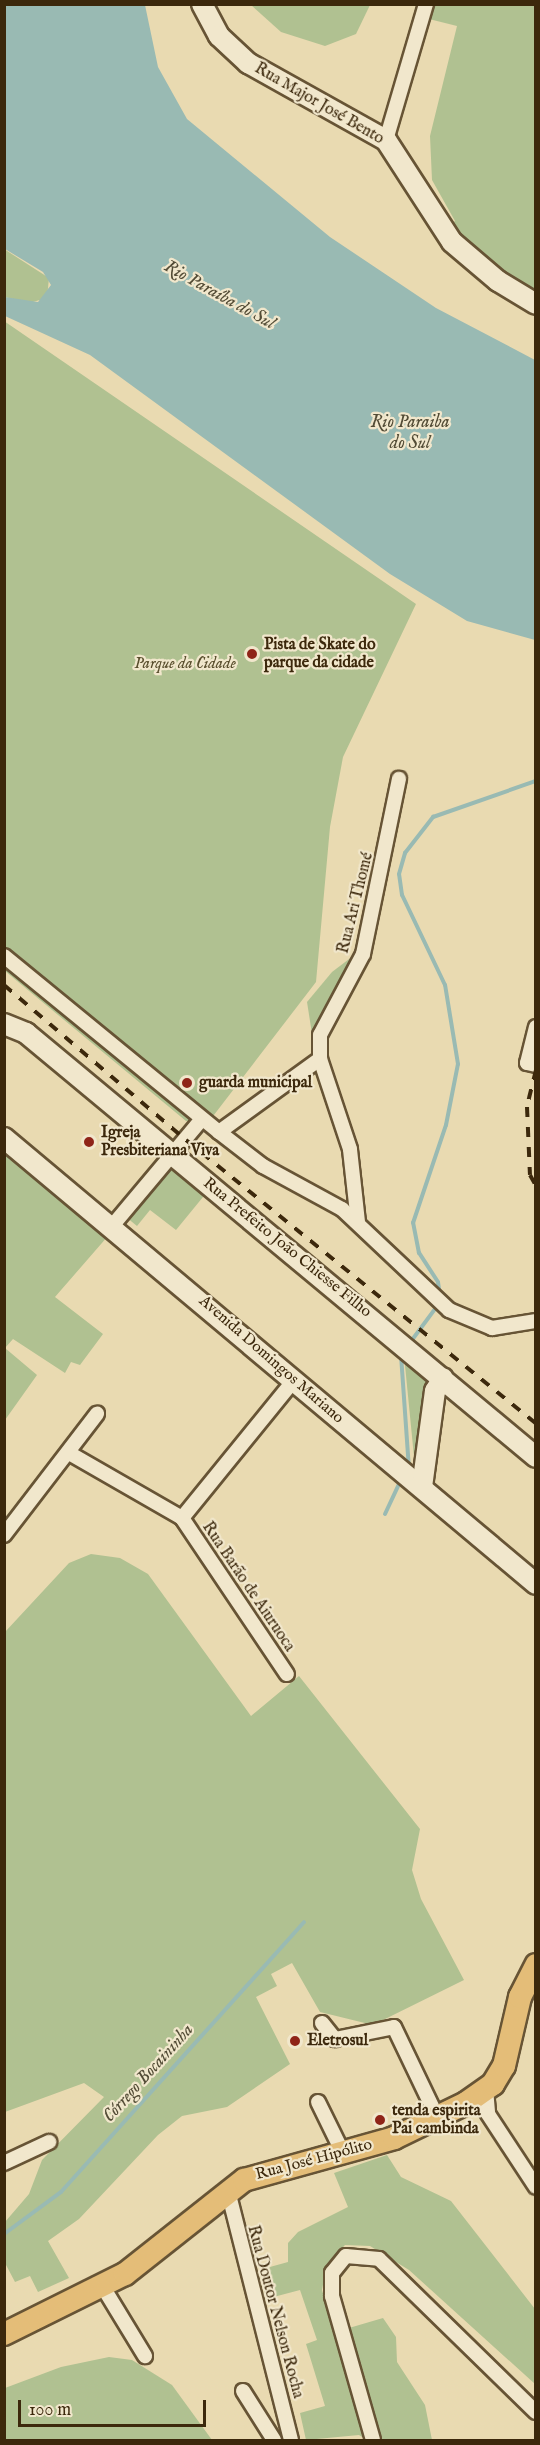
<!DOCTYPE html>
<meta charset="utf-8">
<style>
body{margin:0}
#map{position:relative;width:540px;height:2445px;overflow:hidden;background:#e9dab1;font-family:"IM FELL English",serif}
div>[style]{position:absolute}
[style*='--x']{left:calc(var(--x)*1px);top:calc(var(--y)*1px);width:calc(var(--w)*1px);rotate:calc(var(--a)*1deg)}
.green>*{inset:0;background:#b0c191}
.water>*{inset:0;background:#99bab3}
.stream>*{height:4px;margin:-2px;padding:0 2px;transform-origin:2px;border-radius:2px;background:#99bab3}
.roads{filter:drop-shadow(2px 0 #675435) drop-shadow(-2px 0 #675435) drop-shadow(0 2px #675435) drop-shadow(0 -2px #675435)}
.street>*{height:14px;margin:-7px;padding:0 7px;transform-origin:7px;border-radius:7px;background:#f1e7cc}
.secondary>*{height:20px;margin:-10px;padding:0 10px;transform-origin:10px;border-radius:10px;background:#f1e7cc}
.primary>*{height:22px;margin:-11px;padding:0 11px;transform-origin:11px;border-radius:11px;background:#e4bd78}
.rail>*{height:4px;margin-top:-2px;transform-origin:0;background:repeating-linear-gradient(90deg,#3c280c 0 10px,transparent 0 20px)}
.dots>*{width:16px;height:16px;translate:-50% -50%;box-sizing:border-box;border:3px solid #f1e7cc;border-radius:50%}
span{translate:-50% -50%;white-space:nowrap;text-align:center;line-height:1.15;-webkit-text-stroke:4.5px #f1e7cc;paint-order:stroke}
.street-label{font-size:16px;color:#3c280c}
.poi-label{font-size:16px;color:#3c280c;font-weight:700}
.left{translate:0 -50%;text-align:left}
.park-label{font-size:16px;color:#594e2d;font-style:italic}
.water-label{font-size:18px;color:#534c36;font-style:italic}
.frame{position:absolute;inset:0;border:6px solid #3c280c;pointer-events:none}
.scale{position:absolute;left:18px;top:2400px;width:188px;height:27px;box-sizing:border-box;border:3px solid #3c280c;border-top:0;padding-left:8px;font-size:18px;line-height:21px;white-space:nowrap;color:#3c280c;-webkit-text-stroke:4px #f1e7cc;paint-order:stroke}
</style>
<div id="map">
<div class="green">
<i style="clip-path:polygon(251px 5px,370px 5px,356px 34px,325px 46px,281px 32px)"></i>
<i style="clip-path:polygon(433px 5px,535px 5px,535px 297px,515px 287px,448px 226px,455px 221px,432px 180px,430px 136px,457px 26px,429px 19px)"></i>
<i style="clip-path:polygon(4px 249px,49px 278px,47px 298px,29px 303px,5px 297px)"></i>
<i style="clip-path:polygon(4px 321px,416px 604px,343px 757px,330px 827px,316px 982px,207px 1124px,186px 1121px,5px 971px)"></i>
<i style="clip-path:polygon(361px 950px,318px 1036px,312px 1034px,307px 1002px,332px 972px)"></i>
<i style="clip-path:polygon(5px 1151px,108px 1236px,55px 1297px,103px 1334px,80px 1365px,71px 1362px,65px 1373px,13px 1339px,5px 1348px,37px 1375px,5px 1420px)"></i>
<i style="clip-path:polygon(175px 1156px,212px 1186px,176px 1230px,150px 1210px,137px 1226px,126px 1217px)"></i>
<i style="clip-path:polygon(404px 1355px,429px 1373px,415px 1467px)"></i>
<i style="clip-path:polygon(91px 1554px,120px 1558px,148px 1574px,251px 1716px,299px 1676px,420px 1829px,412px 1870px,421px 1899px,464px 1980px,373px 2025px,320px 2012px,292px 1963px,271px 1974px,277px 1986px,256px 1997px,290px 2064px,227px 2107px,182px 2116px,158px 2135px,79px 2219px,48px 2241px,69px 2278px,38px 2292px,30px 2276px,15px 2282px,5px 2263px,5px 2222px,29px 2194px,42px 2160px,104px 2097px,84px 2083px,5px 2112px,5px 1632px,69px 1563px)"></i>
<i style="clip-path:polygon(387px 2155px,401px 2177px,451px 2201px,535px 2309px,535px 2384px,409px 2270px,370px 2246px,345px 2245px,327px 2264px,322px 2290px,367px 2440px,359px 2435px,306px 2440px,300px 2413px,325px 2406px,306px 2344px,317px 2340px,300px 2290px,266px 2299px,259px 2270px,288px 2262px,288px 2243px,298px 2232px,348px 2207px,334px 2173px)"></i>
<i style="clip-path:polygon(383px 2318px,396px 2337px,397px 2362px,425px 2405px,432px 2440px,381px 2440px,349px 2328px)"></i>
<i style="clip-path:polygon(109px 2357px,132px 2360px,172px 2385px,212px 2440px,5px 2440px,5px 2388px,61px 2367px)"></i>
</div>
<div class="water">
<i style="clip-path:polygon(5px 4px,145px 5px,158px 67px,187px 119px,330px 237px,436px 308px,535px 360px,535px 640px,467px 621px,390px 574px,90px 355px,5px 316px,5px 297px,38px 302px,51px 285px,43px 272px,5px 249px)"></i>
</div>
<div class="stream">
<i style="--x:440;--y:1295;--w:13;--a:-99"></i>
<i style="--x:438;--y:1282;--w:35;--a:-123"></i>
<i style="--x:419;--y:1253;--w:31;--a:-101"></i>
<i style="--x:413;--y:1223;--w:103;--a:-71.4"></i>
<i style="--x:446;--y:1125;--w:62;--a:-78.9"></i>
<i style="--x:458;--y:1064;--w:80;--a:-99.3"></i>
<i style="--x:445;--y:985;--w:100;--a:-115.5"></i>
<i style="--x:402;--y:895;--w:21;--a:-98"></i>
<i style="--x:399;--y:874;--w:22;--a:-74"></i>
<i style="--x:405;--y:853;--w:46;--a:-52.1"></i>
<i style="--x:433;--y:817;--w:109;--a:-19.3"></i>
<i style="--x:409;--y:1344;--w:49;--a:-53.4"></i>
<i style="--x:401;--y:1355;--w:114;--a:86"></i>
<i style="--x:385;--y:1514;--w:38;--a:-65"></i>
<i style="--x:4;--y:2234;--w:71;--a:-36.4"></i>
<i style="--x:61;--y:2192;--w:363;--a:-48"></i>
</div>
<div class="roads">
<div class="street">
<i style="--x:386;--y:140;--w:142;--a:-73.6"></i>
<i style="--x:4;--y:956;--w:278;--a:39.3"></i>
<i style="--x:219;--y:1132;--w:125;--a:-35.9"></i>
<i style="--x:536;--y:1027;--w:37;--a:104"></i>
<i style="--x:527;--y:1063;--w:9;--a:13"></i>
<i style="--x:219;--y:1132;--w:56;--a:37.7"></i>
<i style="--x:263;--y:1166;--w:90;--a:28.6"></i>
<i style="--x:342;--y:1209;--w:147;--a:43.3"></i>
<i style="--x:449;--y:1310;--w:47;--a:22.7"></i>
<i style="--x:492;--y:1328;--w:45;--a:-9"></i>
<i style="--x:358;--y:1222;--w:73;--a:-96.3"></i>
<i style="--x:350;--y:1149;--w:95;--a:-108.4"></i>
<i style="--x:320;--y:1059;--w:24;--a:-90"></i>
<i style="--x:320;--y:1035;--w:92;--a:-62"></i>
<i style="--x:363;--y:954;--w:179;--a:-78.4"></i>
<i style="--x:113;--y:1225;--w:137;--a:-50"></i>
<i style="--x:69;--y:1453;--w:130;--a:29.9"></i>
<i style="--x:182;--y:1518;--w:188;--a:56.1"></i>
<i style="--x:182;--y:1518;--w:178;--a:-50.9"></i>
<i style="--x:4;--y:1535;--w:153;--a:-52.5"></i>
<i style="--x:322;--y:2023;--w:21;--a:51"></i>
<i style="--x:335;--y:2039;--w:60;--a:-11.5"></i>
<i style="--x:394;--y:2027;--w:102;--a:64.4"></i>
<i style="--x:486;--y:2089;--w:25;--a:85"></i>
<i style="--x:488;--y:2114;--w:87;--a:56.7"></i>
<i style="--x:318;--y:2102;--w:57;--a:63.9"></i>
<i style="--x:4;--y:2163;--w:50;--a:-25"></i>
<i style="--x:228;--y:2191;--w:257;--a:75.8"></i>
<i style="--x:103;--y:2287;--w:81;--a:58.7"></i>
<i style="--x:243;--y:2391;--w:58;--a:57.7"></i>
<i style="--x:373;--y:2440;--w:150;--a:-105.9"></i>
<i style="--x:332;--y:2296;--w:23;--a:-90"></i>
<i style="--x:332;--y:2273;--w:22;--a:-51"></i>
<i style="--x:346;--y:2256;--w:33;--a:5"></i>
<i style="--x:379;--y:2259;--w:219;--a:44.3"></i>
</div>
<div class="secondary">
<i style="--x:202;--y:4;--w:36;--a:62"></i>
<i style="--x:219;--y:36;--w:40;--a:43"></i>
<i style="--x:248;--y:63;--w:158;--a:29.2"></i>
<i style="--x:386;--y:140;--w:121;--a:57.1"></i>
<i style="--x:452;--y:242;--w:60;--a:40.3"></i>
<i style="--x:498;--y:281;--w:44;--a:31.2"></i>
<i style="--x:4;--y:1024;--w:24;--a:22"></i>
<i style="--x:26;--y:1033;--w:663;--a:39.74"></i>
<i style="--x:4;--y:1138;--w:694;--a:39.97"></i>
<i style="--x:422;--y:1487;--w:97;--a:-82.3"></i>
<i style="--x:435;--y:1391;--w:15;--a:-58"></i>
</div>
<div class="primary">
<i style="--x:4;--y:2334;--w:135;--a:-26.4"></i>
<i style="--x:125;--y:2274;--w:152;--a:-38.3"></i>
<i style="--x:244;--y:2180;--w:156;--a:-15.6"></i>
<i style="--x:394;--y:2138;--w:80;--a:-25.9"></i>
<i style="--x:466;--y:2103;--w:33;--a:-35"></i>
<i style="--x:493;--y:2084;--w:21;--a:-59"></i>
<i style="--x:504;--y:2066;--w:71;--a:-76.9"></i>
<i style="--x:520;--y:1997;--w:36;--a:-63"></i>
</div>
</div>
<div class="rail">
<i style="--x:4;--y:985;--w:239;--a:40.4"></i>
<i style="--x:186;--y:1140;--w:450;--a:39"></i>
<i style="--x:536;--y:1070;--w:38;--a:104"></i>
<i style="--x:527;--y:1107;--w:68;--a:87.5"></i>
<i style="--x:530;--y:1175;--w:13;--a:61"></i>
</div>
<div class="dots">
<i style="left:252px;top:654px;background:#8f2418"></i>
<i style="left:187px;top:1083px;background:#8f2418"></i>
<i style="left:89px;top:1142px;background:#8f2418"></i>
<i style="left:295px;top:2041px;background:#8f2418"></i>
<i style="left:380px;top:2120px;background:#8f2418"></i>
</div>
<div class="street-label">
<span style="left:319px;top:104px;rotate:30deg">Rua Major José Bento</span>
<span style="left:356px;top:903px;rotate:-76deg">Rua Ari Thomé</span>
<span style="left:287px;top:1248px;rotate:39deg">Rua Prefeito João Chiesse Filho</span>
<span style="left:271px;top:1360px;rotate:41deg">Avenida Domingos Mariano</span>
<span style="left:248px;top:1587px;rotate:56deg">Rua Barão de Aiuruoca</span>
<span style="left:314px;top:2160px;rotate:-15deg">Rua José Hipólito</span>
<span style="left:275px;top:2312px;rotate:75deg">Rua Doutor Nelson Rocha</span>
</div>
<div class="poi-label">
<span class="left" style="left:264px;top:654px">Pista de Skate do<br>parque da cidade</span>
<span class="left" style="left:199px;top:1083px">guarda municipal</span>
<span class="left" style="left:101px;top:1142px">Igreja<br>Presbiteriana Viva</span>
<span class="left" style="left:307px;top:2041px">Eletrosul</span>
<span class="left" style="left:392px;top:2120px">tenda espirita<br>Pai cambinda</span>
</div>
<div class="park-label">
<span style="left:185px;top:664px">Parque da Cidade</span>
</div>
<div class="water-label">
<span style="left:219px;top:296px;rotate:29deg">Rio Paraíba do Sul</span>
<span style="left:410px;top:434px">Rio Paraiba<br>do Sul</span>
<span style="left:149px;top:2074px;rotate:-48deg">Córrego Bocaininha</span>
</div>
<div class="frame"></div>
<div class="scale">100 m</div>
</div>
